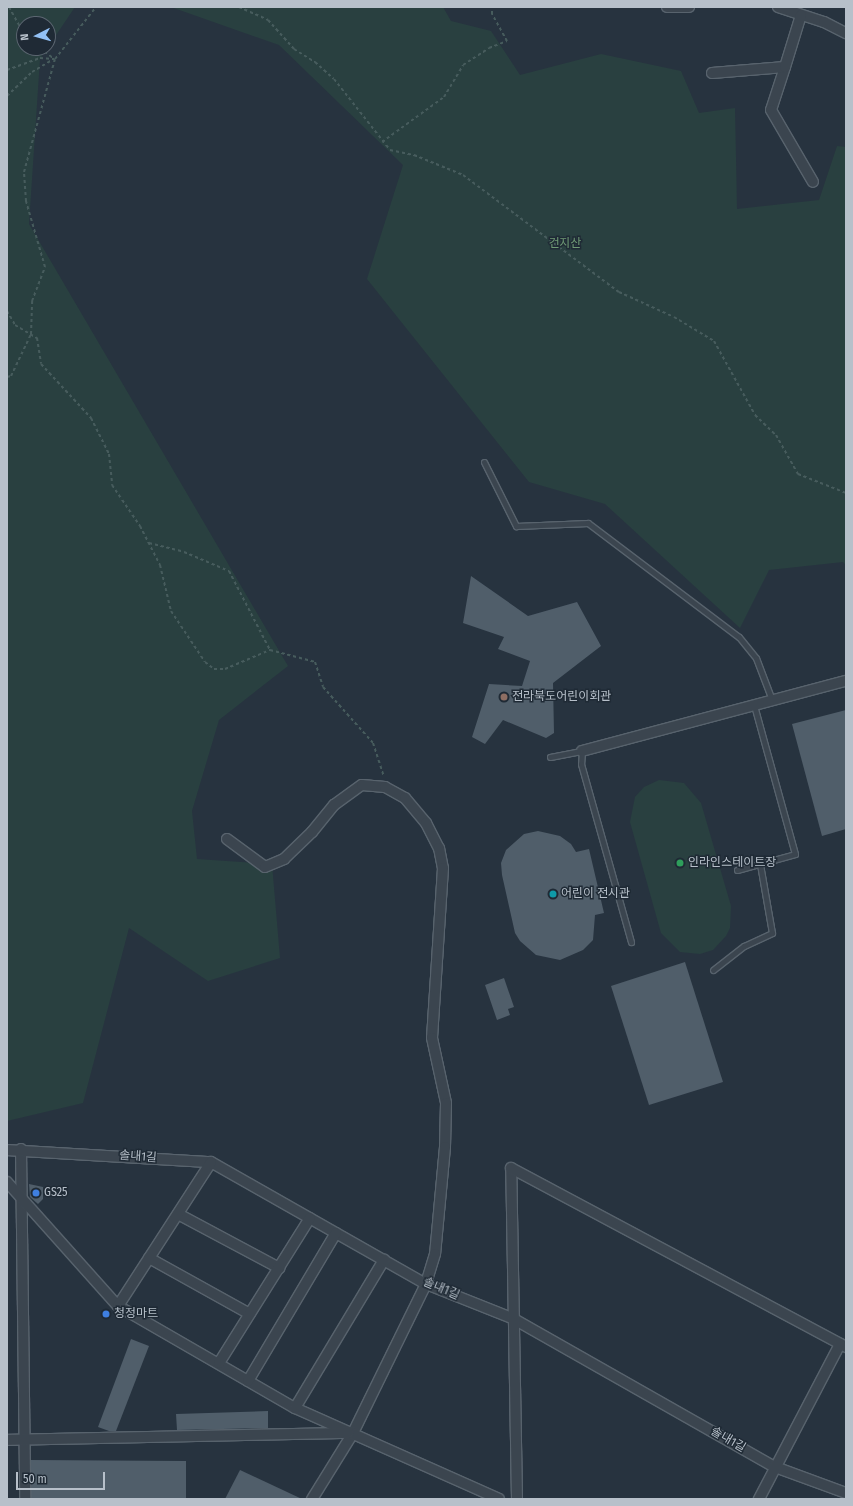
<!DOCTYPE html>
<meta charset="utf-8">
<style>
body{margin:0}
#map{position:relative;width:853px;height:1506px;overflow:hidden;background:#27333f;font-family:"Fira Sans Condensed","Noto Sans KR",sans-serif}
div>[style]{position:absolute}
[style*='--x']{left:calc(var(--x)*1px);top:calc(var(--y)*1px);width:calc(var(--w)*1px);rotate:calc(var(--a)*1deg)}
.green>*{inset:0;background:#294040}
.building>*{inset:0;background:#505e6a}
.path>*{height:2px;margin-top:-1px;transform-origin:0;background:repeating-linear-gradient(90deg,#475c5d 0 3px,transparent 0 6px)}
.roads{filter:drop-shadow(1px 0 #58636d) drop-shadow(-1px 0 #58636d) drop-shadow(0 1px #58636d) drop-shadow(0 -1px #58636d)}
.lane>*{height:5px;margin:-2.5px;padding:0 2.5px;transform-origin:2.5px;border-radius:2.5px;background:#3b454f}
.street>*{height:10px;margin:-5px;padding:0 5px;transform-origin:5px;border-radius:5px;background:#3b454f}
.dots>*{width:11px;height:11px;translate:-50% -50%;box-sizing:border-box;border:2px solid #1f2a35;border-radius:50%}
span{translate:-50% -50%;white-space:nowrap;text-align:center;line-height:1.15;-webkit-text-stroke:3px #1f2a35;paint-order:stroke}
.park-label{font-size:12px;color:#6f9a75}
.poi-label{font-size:12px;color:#b7c0ca}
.left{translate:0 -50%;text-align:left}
.street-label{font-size:12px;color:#b7c0ca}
.frame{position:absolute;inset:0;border:8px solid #b7c0ca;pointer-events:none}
.north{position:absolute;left:16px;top:16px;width:40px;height:40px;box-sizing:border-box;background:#1f2a35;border:1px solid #5c6671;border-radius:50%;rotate:264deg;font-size:11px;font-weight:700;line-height:16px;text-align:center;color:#b7c0ca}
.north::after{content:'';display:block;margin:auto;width:14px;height:18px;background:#92c0f4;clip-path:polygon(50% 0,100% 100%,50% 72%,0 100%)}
.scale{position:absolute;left:16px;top:1472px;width:89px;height:18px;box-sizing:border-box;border:2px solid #b7c0ca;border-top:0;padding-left:5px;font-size:12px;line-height:14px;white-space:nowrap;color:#b7c0ca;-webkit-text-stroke:3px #1f2a35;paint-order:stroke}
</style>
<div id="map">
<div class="green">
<i style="clip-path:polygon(7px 7px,75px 7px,48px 47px,48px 24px,24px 24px,24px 48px,47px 48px,40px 59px,29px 224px,288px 666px,219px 720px,192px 811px,197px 859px,272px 864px,280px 958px,208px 981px,129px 928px,83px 1103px,7px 1121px)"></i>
<i style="clip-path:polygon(171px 7px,443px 7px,451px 21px,491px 31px,520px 75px,601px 54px,681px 71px,699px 113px,735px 108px,737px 209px,819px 200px,837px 146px,846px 147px,846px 565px,843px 562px,769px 570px,740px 628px,605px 504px,529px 482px,367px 279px,403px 165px,279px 45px)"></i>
<i style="clip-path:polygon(659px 780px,684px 783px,701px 803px,731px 906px,730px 928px,726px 936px,713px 950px,700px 954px,680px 952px,661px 933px,630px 822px,635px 797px,644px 787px)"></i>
</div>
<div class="building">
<i style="clip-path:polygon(471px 576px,528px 616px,577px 602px,601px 646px,553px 683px,554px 733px,546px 738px,503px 720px,485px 744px,472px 737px,489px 684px,522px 686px,530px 661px,498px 649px,504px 637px,463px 623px)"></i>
<i style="clip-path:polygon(846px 710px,846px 829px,822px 836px,792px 724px)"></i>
<i style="clip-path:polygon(538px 831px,560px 836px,571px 844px,576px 852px,589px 849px,604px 913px,595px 915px,593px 940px,583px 950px,560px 960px,536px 955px,520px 941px,515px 933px,502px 875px,501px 863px,506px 850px,524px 834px)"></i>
<i style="clip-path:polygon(685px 962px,723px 1082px,649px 1105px,611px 986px)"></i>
<i style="clip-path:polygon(504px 978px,514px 1007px,508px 1009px,510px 1015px,497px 1020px,485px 985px)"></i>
<i style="clip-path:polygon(29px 1184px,43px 1187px,43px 1199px,38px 1204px,30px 1197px)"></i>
<i style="clip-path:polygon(131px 1339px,149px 1346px,116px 1431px,109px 1431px,98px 1427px)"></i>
<i style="clip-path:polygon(268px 1411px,268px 1428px,177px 1430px,176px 1414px)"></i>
<i style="clip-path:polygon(31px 1460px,186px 1461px,186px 1499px,31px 1499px)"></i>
<i style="clip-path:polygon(240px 1470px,302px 1499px,225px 1499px)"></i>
</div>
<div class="path">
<i style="--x:9;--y:7;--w:31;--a:61"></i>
<i style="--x:239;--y:7;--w:32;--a:24"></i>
<i style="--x:268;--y:20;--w:39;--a:48"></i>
<i style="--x:294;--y:49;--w:25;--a:32"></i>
<i style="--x:315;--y:62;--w:25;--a:42"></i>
<i style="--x:334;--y:79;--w:90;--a:51.7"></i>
<i style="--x:390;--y:150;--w:25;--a:12"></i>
<i style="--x:414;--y:155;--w:53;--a:22.2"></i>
<i style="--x:463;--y:175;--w:195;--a:36.9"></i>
<i style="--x:619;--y:292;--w:60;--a:24.4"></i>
<i style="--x:674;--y:317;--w:47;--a:31"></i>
<i style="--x:714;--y:341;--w:85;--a:61"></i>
<i style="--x:755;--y:415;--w:29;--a:44"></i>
<i style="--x:776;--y:435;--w:45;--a:60.6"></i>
<i style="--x:798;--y:474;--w:52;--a:21.6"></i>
<i style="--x:40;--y:48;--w:18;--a:38"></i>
<i style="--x:7;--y:70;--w:35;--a:-20"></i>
<i style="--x:40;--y:58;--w:13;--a:4"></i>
<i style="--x:7;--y:96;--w:35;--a:-44"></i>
<i style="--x:32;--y:72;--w:26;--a:-31"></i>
<i style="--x:382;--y:142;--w:77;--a:-36"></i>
<i style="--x:444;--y:97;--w:37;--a:-59"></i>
<i style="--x:463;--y:65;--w:31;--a:-33"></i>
<i style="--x:489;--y:48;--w:19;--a:-21"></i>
<i style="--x:507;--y:41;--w:31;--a:-119"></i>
<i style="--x:492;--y:14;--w:7;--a:-90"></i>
<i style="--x:7;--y:311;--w:16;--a:60"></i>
<i style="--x:15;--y:325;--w:26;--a:31"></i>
<i style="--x:37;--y:338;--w:26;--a:81"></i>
<i style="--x:41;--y:364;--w:74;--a:47.2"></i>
<i style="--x:91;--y:418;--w:40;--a:63.4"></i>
<i style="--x:109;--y:454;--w:31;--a:84"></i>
<i style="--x:112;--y:485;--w:50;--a:55.7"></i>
<i style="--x:140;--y:526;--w:44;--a:62.9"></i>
<i style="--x:160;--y:565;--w:47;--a:76.6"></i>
<i style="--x:171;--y:611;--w:61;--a:56.3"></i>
<i style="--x:205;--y:662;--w:11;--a:38"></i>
<i style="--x:214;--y:669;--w:11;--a:0"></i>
<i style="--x:225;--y:669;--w:49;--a:-22.9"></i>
<i style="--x:270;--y:650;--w:47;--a:14.9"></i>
<i style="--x:315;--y:662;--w:26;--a:72"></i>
<i style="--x:323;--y:687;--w:75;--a:48.2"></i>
<i style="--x:373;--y:743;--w:35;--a:72"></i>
<i style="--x:7;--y:377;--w:4;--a:-14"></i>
<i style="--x:11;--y:376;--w:47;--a:-64.5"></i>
<i style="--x:31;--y:334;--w:33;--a:-88"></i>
<i style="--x:32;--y:301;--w:36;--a:-69"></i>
<i style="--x:45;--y:267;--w:69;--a:-106.1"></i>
<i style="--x:26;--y:201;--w:29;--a:-94"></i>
<i style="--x:24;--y:172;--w:117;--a:-74.7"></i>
<i style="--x:55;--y:59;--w:66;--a:-51.7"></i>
<i style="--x:149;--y:543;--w:36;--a:14"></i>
<i style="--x:184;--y:552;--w:49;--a:22.9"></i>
<i style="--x:229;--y:571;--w:89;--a:62.6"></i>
</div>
<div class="roads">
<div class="lane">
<i style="--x:484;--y:462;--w:72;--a:63.4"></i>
<i style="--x:516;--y:526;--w:72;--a:-2.4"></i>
<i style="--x:588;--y:523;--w:189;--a:37.1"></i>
<i style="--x:739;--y:637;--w:27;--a:51"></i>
<i style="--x:756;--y:658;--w:45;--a:69.1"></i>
<i style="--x:550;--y:757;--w:33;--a:-11"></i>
<i style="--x:582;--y:751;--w:13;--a:94"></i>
<i style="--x:581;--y:764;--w:185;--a:74.3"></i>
<i style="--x:737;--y:870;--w:60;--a:-15.4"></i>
<i style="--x:795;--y:854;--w:155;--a:-105.4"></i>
<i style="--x:713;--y:970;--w:39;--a:-38"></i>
<i style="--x:744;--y:946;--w:31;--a:-25"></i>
<i style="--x:772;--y:933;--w:70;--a:-99.9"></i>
</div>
<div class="street">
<i style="--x:667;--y:7;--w:22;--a:0"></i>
<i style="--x:778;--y:7;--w:48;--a:18.1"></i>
<i style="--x:824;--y:22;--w:25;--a:27"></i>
<i style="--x:785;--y:67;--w:45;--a:108"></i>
<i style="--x:771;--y:110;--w:83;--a:59.7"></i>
<i style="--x:712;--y:73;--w:73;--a:-4.7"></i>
<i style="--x:785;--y:67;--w:54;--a:-72.9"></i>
<i style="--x:582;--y:751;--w:273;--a:-14.9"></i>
<i style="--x:227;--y:839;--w:47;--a:36.4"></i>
<i style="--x:265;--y:867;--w:21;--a:-23"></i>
<i style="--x:284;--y:859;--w:39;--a:-44"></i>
<i style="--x:312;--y:832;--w:35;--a:-51"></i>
<i style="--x:334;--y:805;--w:34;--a:-36"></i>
<i style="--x:362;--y:785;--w:23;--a:5"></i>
<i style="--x:385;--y:787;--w:23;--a:29"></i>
<i style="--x:405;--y:798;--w:33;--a:50"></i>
<i style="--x:426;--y:823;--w:28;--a:63"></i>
<i style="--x:439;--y:848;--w:20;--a:79"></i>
<i style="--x:443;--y:868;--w:170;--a:93.7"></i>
<i style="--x:432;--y:1038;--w:66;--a:77.8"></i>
<i style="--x:446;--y:1103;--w:44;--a:91.3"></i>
<i style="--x:445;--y:1147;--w:107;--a:95.3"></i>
<i style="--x:435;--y:1254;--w:31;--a:107"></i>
<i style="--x:426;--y:1284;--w:166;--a:116.1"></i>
<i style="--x:353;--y:1433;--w:78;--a:121.8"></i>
<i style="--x:21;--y:1149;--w:350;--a:89.3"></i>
<i style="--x:7;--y:1150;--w:204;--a:3.4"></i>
<i style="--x:211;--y:1162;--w:247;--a:29.6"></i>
<i style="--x:426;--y:1284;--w:95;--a:21.7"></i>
<i style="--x:514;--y:1319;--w:300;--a:29.6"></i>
<i style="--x:775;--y:1467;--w:76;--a:20.1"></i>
<i style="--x:7;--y:1182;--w:166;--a:48.2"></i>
<i style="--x:118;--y:1306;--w:204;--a:30"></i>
<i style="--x:295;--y:1408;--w:223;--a:24"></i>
<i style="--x:178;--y:1214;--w:115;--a:28.1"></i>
<i style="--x:149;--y:1258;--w:115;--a:29"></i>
<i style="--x:118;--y:1306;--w:171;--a:-57.1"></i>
<i style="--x:219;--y:1363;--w:171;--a:-57.9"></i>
<i style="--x:248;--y:1381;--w:172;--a:-59.3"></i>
<i style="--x:295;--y:1408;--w:173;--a:-59"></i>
<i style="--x:7;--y:1440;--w:342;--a:-1.2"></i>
<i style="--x:517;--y:1499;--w:331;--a:-91"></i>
<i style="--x:511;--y:1168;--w:380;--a:28.1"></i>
<i style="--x:759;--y:1499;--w:175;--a:-62.4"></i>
</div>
</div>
<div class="dots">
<i style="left:504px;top:697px;background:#8d6e63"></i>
<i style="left:680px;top:863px;background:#2e9e5b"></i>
<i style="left:553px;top:894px;background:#0f9aa8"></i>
<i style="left:36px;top:1193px;background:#3f7fe0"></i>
<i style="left:106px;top:1314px;background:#3f7fe0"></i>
</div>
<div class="park-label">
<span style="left:565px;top:244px">건지산</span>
</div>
<div class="poi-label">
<span class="left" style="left:512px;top:697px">전라북도어린이회관</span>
<span class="left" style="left:688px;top:863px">인라인스테이트장</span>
<span class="left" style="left:561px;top:894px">어린이 전시관</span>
<span class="left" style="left:44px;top:1193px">GS25</span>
<span class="left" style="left:114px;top:1314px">청정마트</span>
</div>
<div class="street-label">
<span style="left:138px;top:1157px;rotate:4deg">솔내1길</span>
<span style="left:441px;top:1289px;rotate:23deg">솔내1길</span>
<span style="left:728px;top:1440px;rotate:30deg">솔내1길</span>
</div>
<div class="frame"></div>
<div class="north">N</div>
<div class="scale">50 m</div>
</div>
